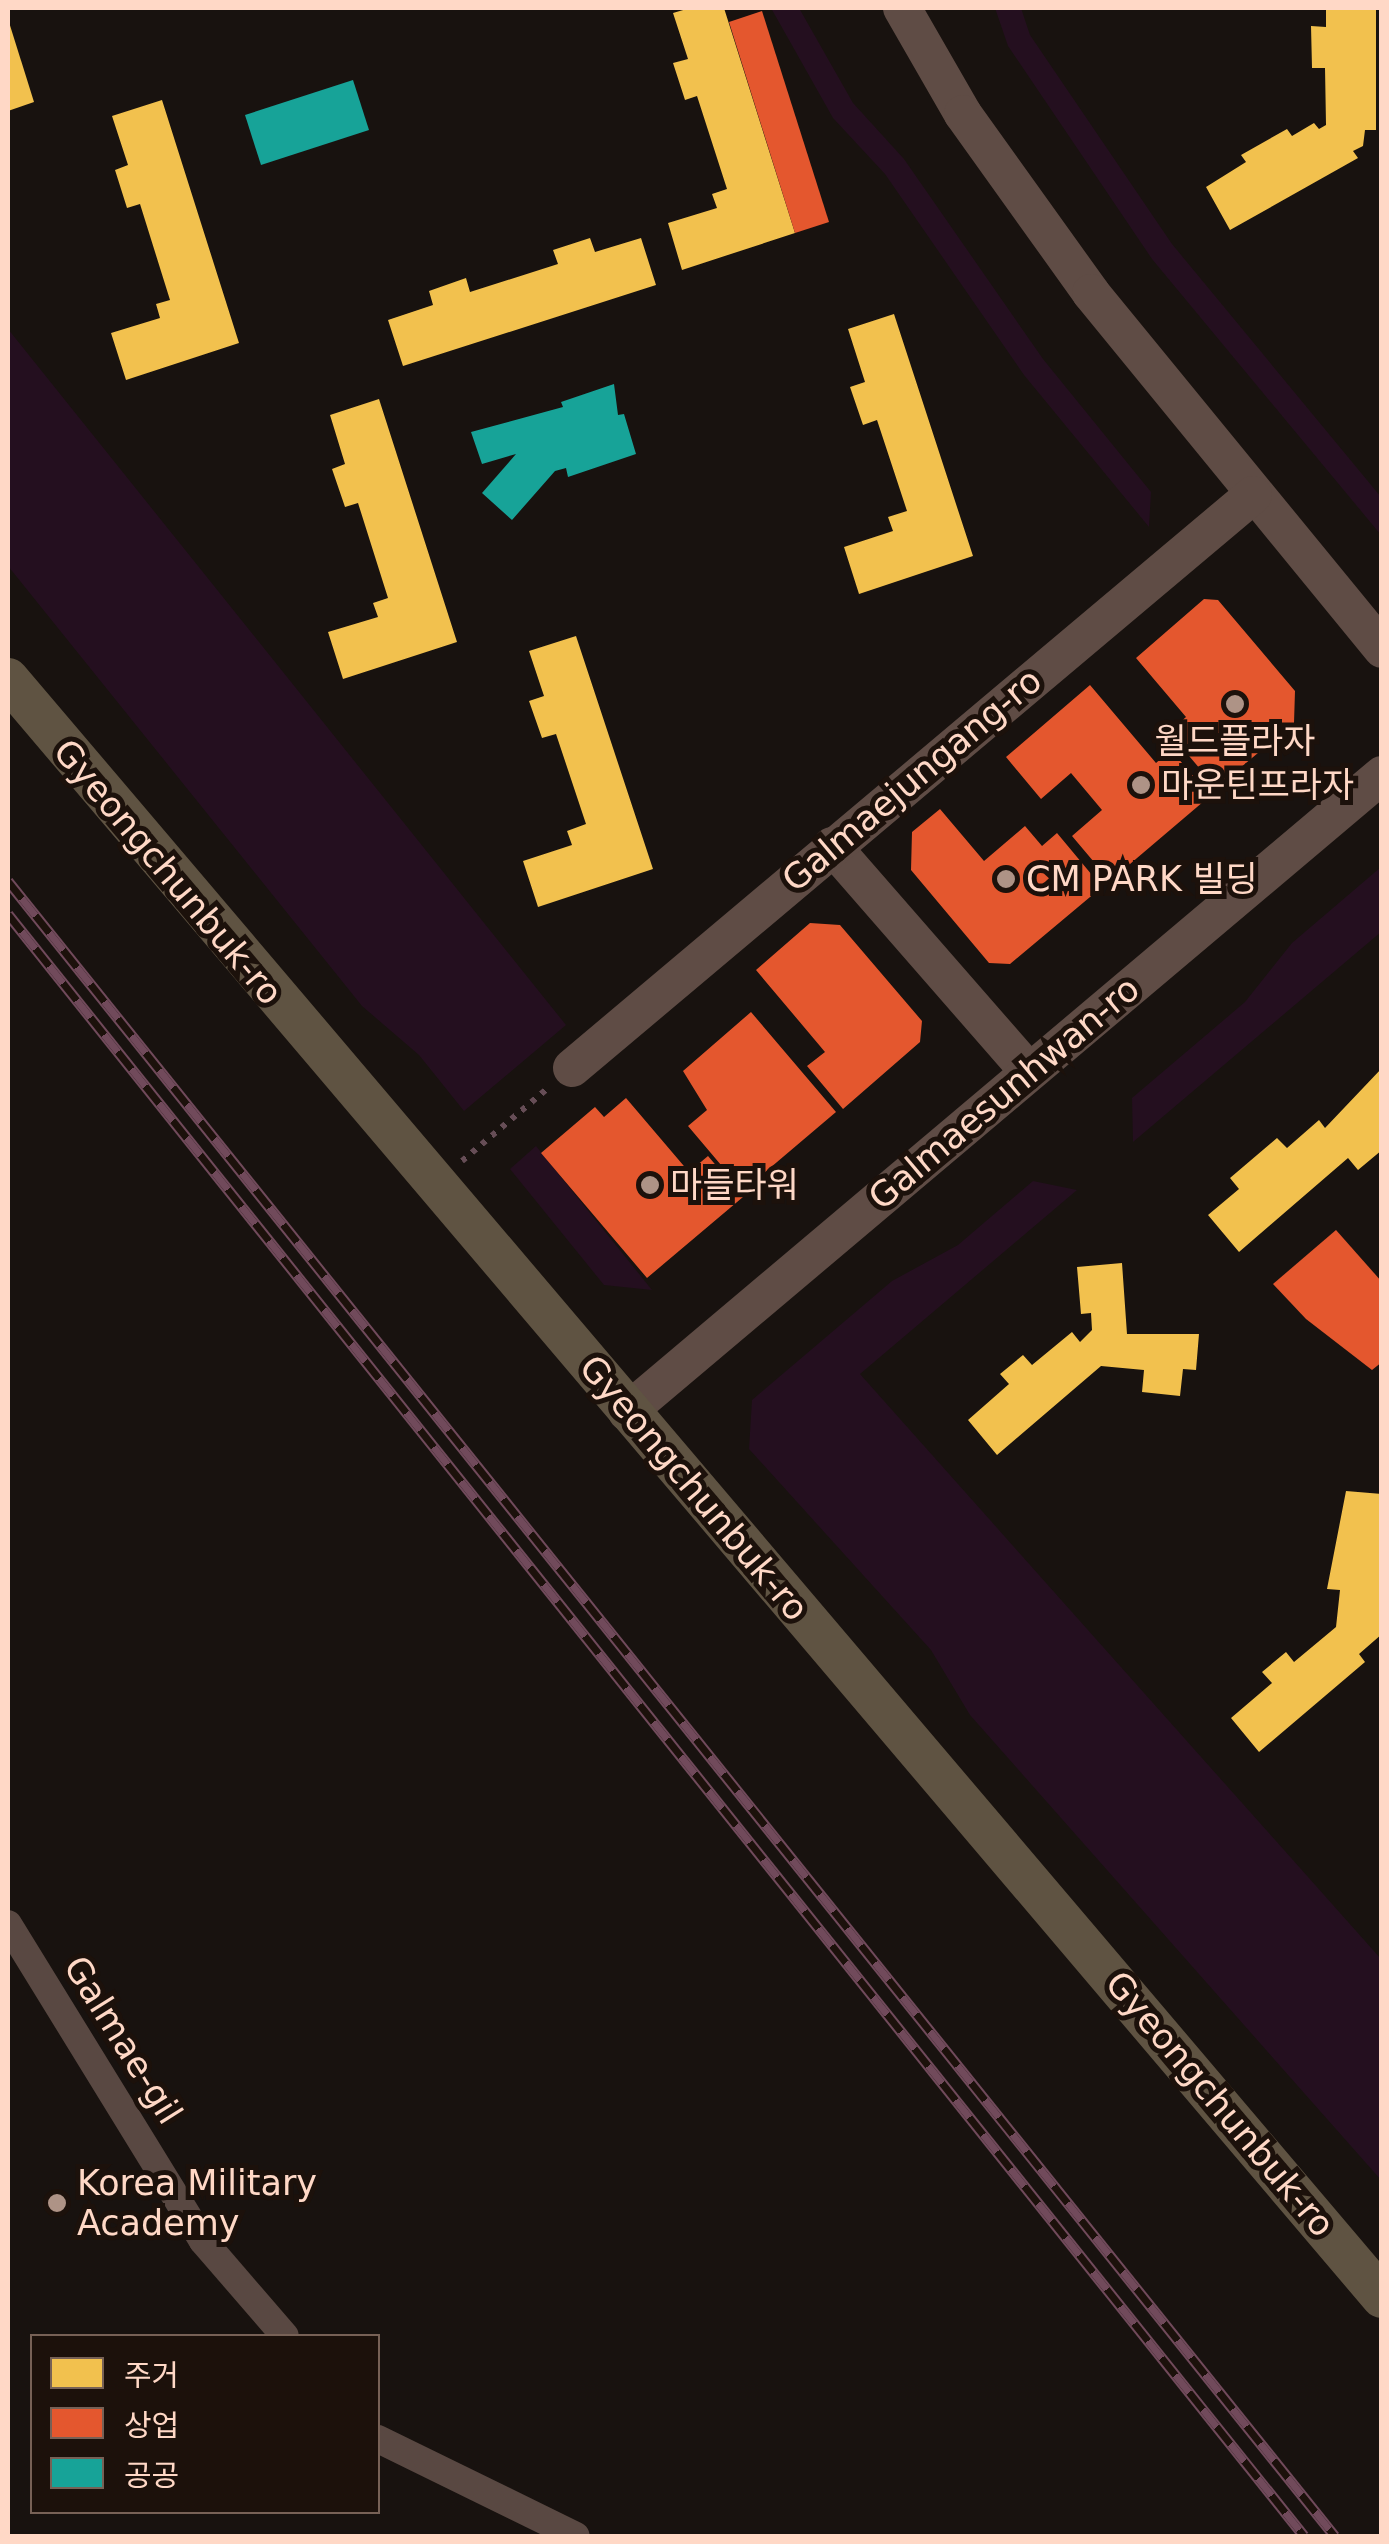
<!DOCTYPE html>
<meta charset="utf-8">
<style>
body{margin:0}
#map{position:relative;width:1389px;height:2544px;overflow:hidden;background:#18120f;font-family:"DejaVu Sans","Noto Sans KR",sans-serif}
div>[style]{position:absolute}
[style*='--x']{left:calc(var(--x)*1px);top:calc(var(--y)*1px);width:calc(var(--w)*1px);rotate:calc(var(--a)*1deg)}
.green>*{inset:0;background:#240f1f}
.homes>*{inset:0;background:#f2c14e}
.shops>*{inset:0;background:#e4572e}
.public>*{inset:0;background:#17a398}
.path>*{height:6px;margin-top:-3px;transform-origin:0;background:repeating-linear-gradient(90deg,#664d56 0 5px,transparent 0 13px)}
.street>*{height:28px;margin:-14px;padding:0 14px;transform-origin:14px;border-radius:14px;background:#594842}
.secondary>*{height:38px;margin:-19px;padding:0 19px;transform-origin:19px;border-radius:19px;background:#5f4c45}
.primary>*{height:42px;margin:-21px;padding:0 21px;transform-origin:21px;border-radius:21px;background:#5f5342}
.rail>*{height:11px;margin-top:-5.5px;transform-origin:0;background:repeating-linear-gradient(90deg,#1c110b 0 22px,#714a5b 0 44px);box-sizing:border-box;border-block:2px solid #714a5b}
.dots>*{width:28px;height:28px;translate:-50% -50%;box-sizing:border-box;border:5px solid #1c110b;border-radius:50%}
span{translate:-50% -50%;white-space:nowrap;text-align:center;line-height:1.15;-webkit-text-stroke:10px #1c110b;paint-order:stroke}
.poi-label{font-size:35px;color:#ffd8c6}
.left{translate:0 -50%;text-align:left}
.street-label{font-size:35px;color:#ffd8c6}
.frame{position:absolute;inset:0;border:10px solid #ffd8c6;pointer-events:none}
.legend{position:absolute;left:30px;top:2334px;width:350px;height:180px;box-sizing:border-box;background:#1c110b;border:2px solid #776156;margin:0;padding:12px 18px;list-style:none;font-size:30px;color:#ffd8c6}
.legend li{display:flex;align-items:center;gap:20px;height:50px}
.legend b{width:50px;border:2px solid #776156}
</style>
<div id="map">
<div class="green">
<i style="clip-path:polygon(771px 8px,799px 8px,853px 103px,904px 159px,1043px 359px,1151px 492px,1149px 527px,1024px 375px,885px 174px,833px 118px)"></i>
<i style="clip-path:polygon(995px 8px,1021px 8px,1030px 35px,1172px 244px,1381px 497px,1381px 535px,1152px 259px,1008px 46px)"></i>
<i style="clip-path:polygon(8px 329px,566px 1025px,464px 1111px,419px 1055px,362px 1006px,8px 566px)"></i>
<i style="clip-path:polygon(1381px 867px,1381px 932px,1133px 1142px,1132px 1098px,1245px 1002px,1292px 943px)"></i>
<i style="clip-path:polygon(536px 1146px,652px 1290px,604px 1285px,510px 1169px)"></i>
<i style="clip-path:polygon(1033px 1181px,1077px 1190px,860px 1374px,1381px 1959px,1381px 2180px,970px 1715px,931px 1650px,749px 1449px,752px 1400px,892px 1281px,958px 1245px)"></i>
</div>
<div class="homes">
<i style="clip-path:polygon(690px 8px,724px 8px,795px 233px,682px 270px,668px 223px,717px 208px,712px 194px,727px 189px,697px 96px,685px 100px,673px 63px,688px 59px,673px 13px)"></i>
<i style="clip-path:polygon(1326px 8px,1376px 8px,1376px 130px,1365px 130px,1363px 146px,1353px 151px,1358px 158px,1230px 230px,1206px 187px,1246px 162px,1241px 155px,1287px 129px,1292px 136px,1314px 123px,1319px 129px,1326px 125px,1325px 68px,1312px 68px,1311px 26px,1326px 27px)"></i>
<i style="clip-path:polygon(8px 19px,34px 102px,8px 111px)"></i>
<i style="clip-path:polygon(162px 100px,239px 343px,126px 380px,111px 333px,160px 318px,156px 304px,170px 300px,140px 204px,127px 208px,115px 170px,128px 165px,112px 116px)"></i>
<i style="clip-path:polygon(590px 238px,595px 252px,641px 238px,656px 285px,403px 366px,388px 320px,433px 305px,429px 291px,466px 278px,470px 292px,558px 264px,553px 250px)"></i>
<i style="clip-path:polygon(894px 314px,973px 556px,859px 594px,844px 547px,893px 531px,888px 517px,907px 511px,877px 420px,863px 425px,850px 387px,865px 382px,848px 329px)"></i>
<i style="clip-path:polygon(379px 399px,457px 642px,343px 679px,328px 632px,378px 617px,373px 603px,388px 598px,358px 503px,345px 507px,332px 469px,345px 464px,330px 415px)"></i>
<i style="clip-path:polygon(576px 636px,653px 869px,538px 907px,523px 861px,572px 845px,567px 831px,586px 824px,556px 734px,542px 738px,529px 701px,544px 696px,529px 651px)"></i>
<i style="clip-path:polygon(1382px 1068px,1382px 1150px,1358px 1170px,1348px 1158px,1239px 1252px,1208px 1215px,1239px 1189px,1230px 1178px,1277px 1138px,1287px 1148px,1319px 1120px,1325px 1128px)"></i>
<i style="clip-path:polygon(1122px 1263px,1127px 1334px,1199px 1334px,1196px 1370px,1183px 1369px,1180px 1396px,1142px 1392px,1144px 1370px,1101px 1366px,997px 1455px,968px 1420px,1009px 1384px,1000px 1374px,1023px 1355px,1032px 1365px,1072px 1332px,1080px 1342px,1092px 1330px,1091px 1313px,1081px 1314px,1077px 1267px)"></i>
<i style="clip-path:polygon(1346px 1491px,1382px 1494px,1382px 1634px,1359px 1654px,1365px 1662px,1259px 1752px,1231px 1718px,1272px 1683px,1262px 1672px,1286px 1652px,1294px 1662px,1336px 1627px,1340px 1590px,1327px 1589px)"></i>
</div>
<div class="shops">
<i style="clip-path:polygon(762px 11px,829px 222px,795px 233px,729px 22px)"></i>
<i style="clip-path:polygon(1204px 599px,1218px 600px,1295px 691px,1294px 723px,1216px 788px,1169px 732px,1186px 717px,1136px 658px)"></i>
<i style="clip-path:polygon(1090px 685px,1156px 763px,1171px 750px,1210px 796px,1110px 881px,1072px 836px,1102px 810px,1071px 773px,1041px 799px,1006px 757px)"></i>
<i style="clip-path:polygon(940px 809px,984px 861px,1025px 826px,1042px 846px,1057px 833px,1102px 887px,1010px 964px,989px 963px,911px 870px,912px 832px)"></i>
<i style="clip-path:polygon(810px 923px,840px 925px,922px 1021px,920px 1042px,843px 1109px,807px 1066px,825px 1052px,756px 970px)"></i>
<i style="clip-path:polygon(751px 1012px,836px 1112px,743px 1191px,688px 1126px,707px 1110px,683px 1071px)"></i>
<i style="clip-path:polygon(626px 1098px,689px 1172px,708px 1156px,743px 1197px,647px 1278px,541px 1153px,595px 1107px,604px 1117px)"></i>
<i style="clip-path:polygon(1336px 1230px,1382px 1282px,1382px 1362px,1372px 1370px,1306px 1319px,1273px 1284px)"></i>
</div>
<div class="public">
<i style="clip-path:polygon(353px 80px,369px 130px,261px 165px,245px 115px)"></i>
<i style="clip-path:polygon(614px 384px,618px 415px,624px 414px,636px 454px,568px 477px,566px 468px,555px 471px,512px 520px,482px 493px,516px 454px,482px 464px,471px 432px,563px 407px,561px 402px)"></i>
</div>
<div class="path">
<i style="--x:462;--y:1161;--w:113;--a:-40.3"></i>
</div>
<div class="street">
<i style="--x:8;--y:1924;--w:372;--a:58.4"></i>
<i style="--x:203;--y:2241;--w:125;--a:49.2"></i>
<i style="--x:378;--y:2439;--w:220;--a:26.1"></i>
</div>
<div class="secondary">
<i style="--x:902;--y:8;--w:122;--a:60.1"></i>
<i style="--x:963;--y:114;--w:220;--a:54.4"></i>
<i style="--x:1091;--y:293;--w:460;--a:50.7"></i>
<i style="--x:832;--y:846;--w:298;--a:48.9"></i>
<i style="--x:572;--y:1068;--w:890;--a:-40.08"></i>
<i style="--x:627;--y:1412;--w:988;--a:-40.15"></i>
</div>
<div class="primary">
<i style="--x:8;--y:679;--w:2123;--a:49.66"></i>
</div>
<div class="rail">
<i style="--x:8;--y:881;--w:2121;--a:51.28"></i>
<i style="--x:8;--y:914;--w:2076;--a:51.37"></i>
</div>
<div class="dots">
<i style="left:1235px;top:704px;background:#ae9386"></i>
<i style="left:1141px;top:785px;background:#ae9386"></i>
<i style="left:1006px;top:879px;background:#ae9386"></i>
<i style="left:650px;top:1185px;background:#ae9386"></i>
<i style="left:57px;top:2203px;background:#ae9386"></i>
</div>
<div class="poi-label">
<span style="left:1235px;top:741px">월드플라자</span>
<span class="left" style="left:1161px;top:785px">마운틴프라자</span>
<span class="left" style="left:1026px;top:879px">CM PARK 빌딩</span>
<span class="left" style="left:670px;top:1185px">마들타워</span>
<span class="left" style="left:77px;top:2203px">Korea Military<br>Academy</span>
</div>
<div class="street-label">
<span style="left:912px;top:780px;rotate:-40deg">Galmaejungang-ro</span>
<span style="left:168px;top:872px;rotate:50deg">Gyeongchunbuk-ro</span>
<span style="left:1004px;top:1093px;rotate:-40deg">Galmaesunhwan-ro</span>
<span style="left:694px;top:1488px;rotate:50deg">Gyeongchunbuk-ro</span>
<span style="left:123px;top:2040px;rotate:58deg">Galmae-gil</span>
<span style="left:1220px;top:2104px;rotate:50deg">Gyeongchunbuk-ro</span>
</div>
<div class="frame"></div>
<ul class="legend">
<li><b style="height:28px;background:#f2c14e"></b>주거</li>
<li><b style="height:28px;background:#e4572e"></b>상업</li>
<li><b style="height:28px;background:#17a398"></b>공공</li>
</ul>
</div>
